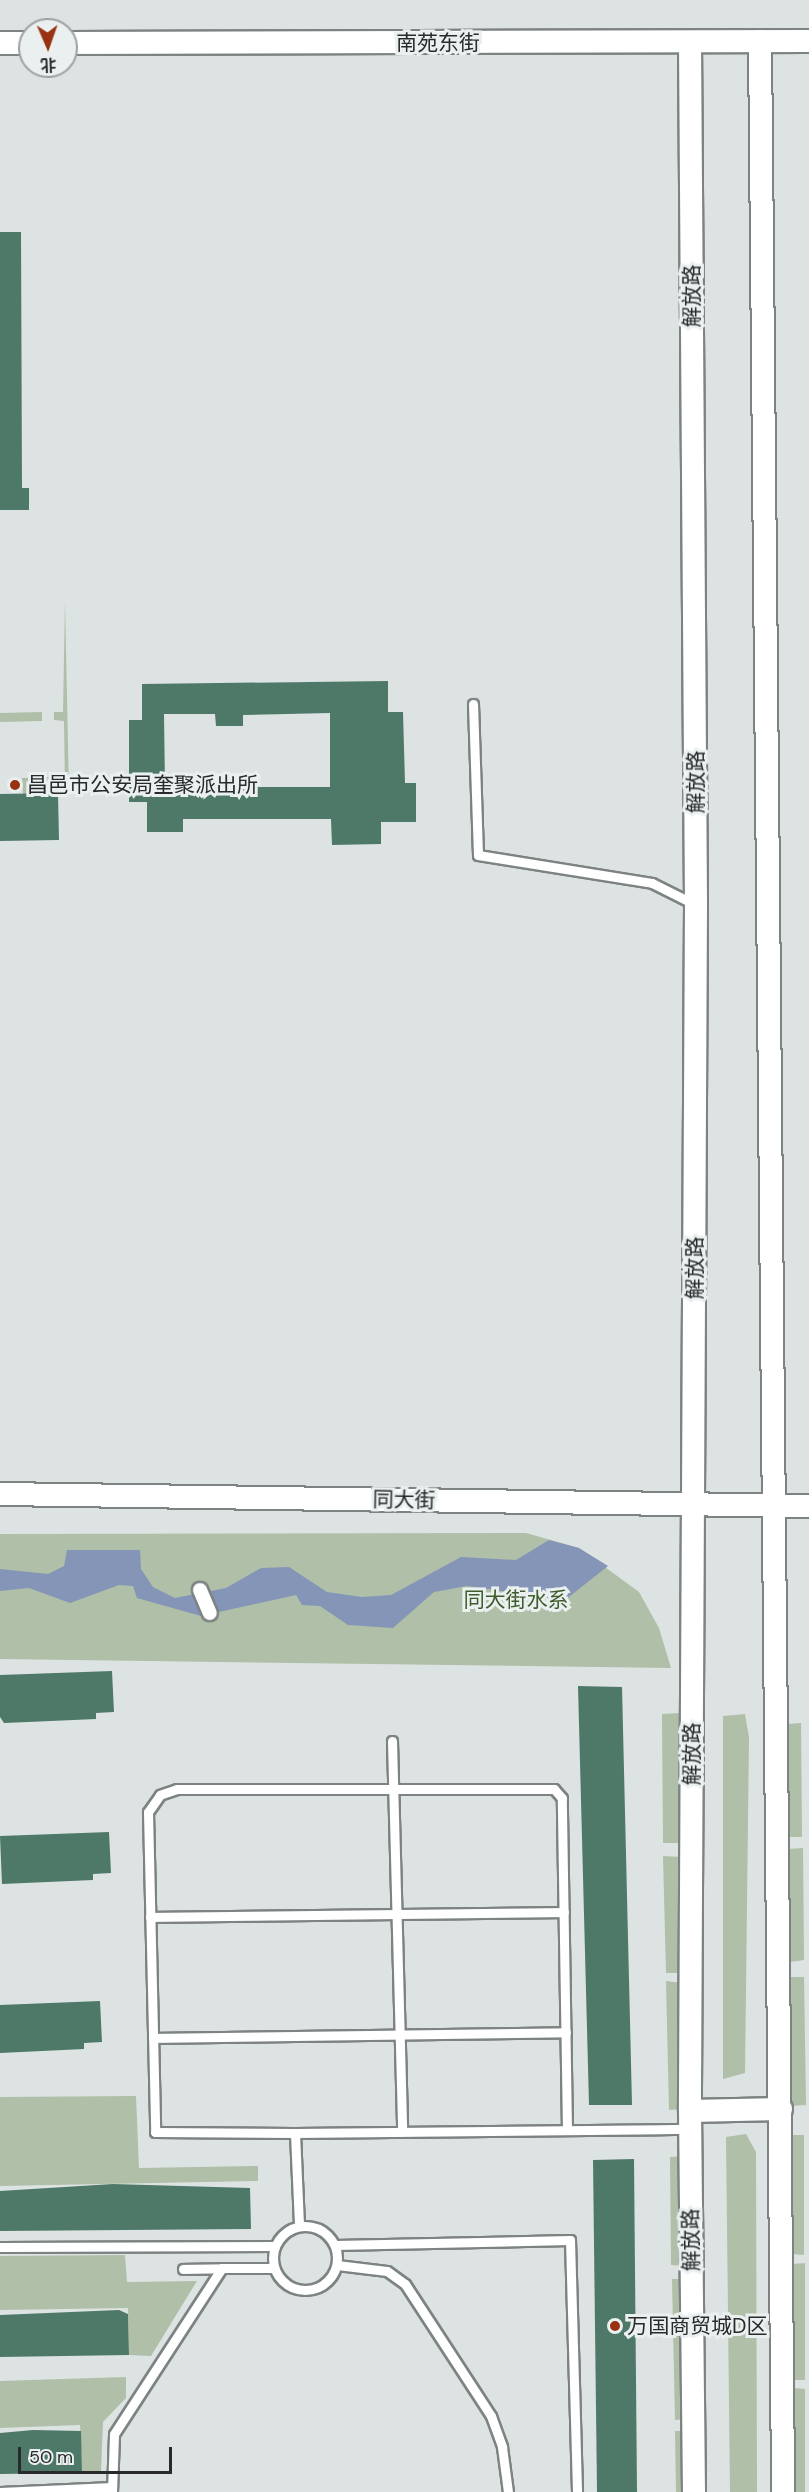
<!DOCTYPE html>
<meta charset="utf-8">
<style>
body{margin:0}
#map{position:relative;width:809px;height:2492px;overflow:hidden;background:#dde3e3;font-family:"DM Sans","Noto Sans SC",sans-serif}
div>[style]{position:absolute}
[style*='--x']{left:calc(var(--x)*1px);top:calc(var(--y)*1px);width:calc(var(--w)*1px);rotate:calc(var(--a)*1deg)}
.green>*{inset:0;background:#b0bfa7}
.water>*{inset:0;background:#8595b8}
.building>*{inset:0;background:#4e7968}
.roads{filter:drop-shadow(2px 0 #7d8383) drop-shadow(-2px 0 #7d8383) drop-shadow(0 2px #7d8383) drop-shadow(0 -2px #7d8383)}
.service>*{height:9px;margin:-4.5px;padding:0 4.5px;transform-origin:4.5px;border-radius:4.5px;background:#fff}
.service>.ring{margin:-4.5px;padding:0;box-sizing:content-box;background:none;border:9px solid #fff;border-radius:50%}
.pedestrian>*{height:14px;margin:-7px;padding:0 7px;transform-origin:7px;border-radius:7px;background:#fff}
.tertiary>*{height:22px;margin:-11px;padding:0 11px;transform-origin:11px;border-radius:11px;background:#fff}
.dots>*{width:16px;height:16px;translate:-50% -50%;box-sizing:border-box;border:3px solid #eaf0f0;border-radius:50%}
span{translate:-50% -50%;white-space:nowrap;text-align:center;line-height:1.15;-webkit-text-stroke:6px #eaf0f0;paint-order:stroke}
.street-label{font-size:21px;color:#282a2b}
.poi-label{font-size:21px;color:#282a2b}
.left{translate:0 -50%;text-align:left}
.park-label{font-size:21px;color:#3e5c2a}
.north{position:absolute;left:18px;top:18px;width:60px;height:60px;box-sizing:border-box;background:#eaf0f0;border:2px solid #9ca1a1;border-radius:50%;rotate:178deg;font-size:16px;font-weight:700;line-height:24px;text-align:center;color:#282a2b}
.north::after{content:'';display:block;margin:auto;width:21px;height:27px;background:#993213;clip-path:polygon(50% 0,100% 100%,50% 72%,0 100%)}
.scale{position:absolute;left:18px;top:2447px;width:154px;height:27px;box-sizing:border-box;border:3px solid #282a2b;border-top:0;padding-left:8px;font-size:18px;line-height:21px;white-space:nowrap;color:#282a2b;-webkit-text-stroke:4px #eaf0f0;paint-order:stroke}
</style>
<div id="map">
<div class="green">
<i style="clip-path:polygon(65px 601px,69px 793px,65px 793px,64px 721px,54px 720px,54px 712px,63px 712px)"></i>
<i style="clip-path:polygon(42px 712px,42px 721px,0 722px,0 713px)"></i>
<i style="clip-path:polygon(54px 777px,54px 793px,23px 794px,22px 778px)"></i>
<i style="clip-path:polygon(526px 1533px,579px 1548px,639px 1592px,659px 1628px,671px 1668px,0 1659px,0 1534px)"></i>
<i style="clip-path:polygon(680px 1713px,681px 1843px,663px 1843px,662px 1714px)"></i>
<i style="clip-path:polygon(745px 1714px,749px 1737px,745px 2073px,723px 2079px,723px 1716px)"></i>
<i style="clip-path:polygon(801px 1723px,802px 1837px,786px 1837px,787px 1724px)"></i>
<i style="clip-path:polygon(803px 1848px,804px 1960px,790px 1962px,788px 1849px)"></i>
<i style="clip-path:polygon(663px 1856px,682px 1857px,682px 1973px,666px 1973px)"></i>
<i style="clip-path:polygon(788px 1977px,804px 1977px,806px 2105px,790px 2106px)"></i>
<i style="clip-path:polygon(666px 1981px,682px 1983px,684px 2109px,669px 2110px)"></i>
<i style="clip-path:polygon(136px 2096px,139px 2168px,258px 2166px,258px 2181px,0 2186px,0 2097px)"></i>
<i style="clip-path:polygon(746px 2134px,756px 2152px,757px 2492px,730px 2492px,726px 2137px)"></i>
<i style="clip-path:polygon(791px 2135px,804px 2135px,804px 2255px,792px 2254px)"></i>
<i style="clip-path:polygon(684px 2156px,686px 2266px,671px 2265px,670px 2157px)"></i>
<i style="clip-path:polygon(125px 2255px,127px 2282px,197px 2281px,151px 2356px,129px 2355px,128px 2308px,0 2310px,0 2256px)"></i>
<i style="clip-path:polygon(805px 2263px,805px 2380px,794px 2380px,792px 2264px)"></i>
<i style="clip-path:polygon(672px 2279px,686px 2279px,688px 2419px,675px 2420px)"></i>
<i style="clip-path:polygon(126px 2377px,126px 2398px,103px 2422px,101px 2471px,82px 2473px,80px 2425px,0 2428px,0 2381px)"></i>
<i style="clip-path:polygon(795px 2388px,805px 2389px,805px 2492px,795px 2492px)"></i>
<i style="clip-path:polygon(675px 2431px,687px 2431px,688px 2492px,676px 2492px)"></i>
</div>
<div class="water">
<i style="clip-path:polygon(549px 1540px,579px 1548px,608px 1566px,565px 1600px,467px 1586px,434px 1592px,393px 1628px,348px 1625px,320px 1606px,302px 1605px,296px 1595px,201px 1616px,137px 1598px,133px 1586px,119px 1585px,70px 1603px,29px 1588px,0 1591px,0 1569px,48px 1574px,64px 1566px,67px 1550px,140px 1550px,141px 1569px,153px 1587px,175px 1598px,226px 1588px,261px 1568px,289px 1567px,327px 1592px,362px 1597px,391px 1595px,461px 1557px,516px 1560px)"></i>
</div>
<div class="building">
<i style="clip-path:polygon(0 232px,21px 232px,22px 488px,29px 488px,29px 510px,0 510px)"></i>
<i style="clip-path:polygon(evenodd,388px 681px,388px 712px,403px 712px,405px 783px,416px 783px,416px 822px,381px 822px,381px 844px,332px 845px,331px 819px,183px 819px,183px 832px,147px 832px,147px 802px,129px 802px,129px 720px,142px 720px,142px 684px,388px 681px,330px 713px,330px 787px,165px 787px,164px 714px,215px 714px,216px 726px,243px 726px,243px 715px,330px 713px)"></i>
<i style="clip-path:polygon(58px 793px,59px 840px,0 841px,0 794px)"></i>
<i style="clip-path:polygon(112px 1671px,114px 1712px,96px 1713px,96px 1719px,28px 1722px,4px 1723px,0 1717px,0 1675px)"></i>
<i style="clip-path:polygon(578px 1686px,622px 1687px,632px 2105px,589px 2105px)"></i>
<i style="clip-path:polygon(109px 1832px,111px 1873px,93px 1874px,93px 1880px,2px 1884px,0 1836px)"></i>
<i style="clip-path:polygon(100px 2001px,102px 2042px,84px 2043px,84px 2049px,0 2053px,0 2005px)"></i>
<i style="clip-path:polygon(634px 2159px,637px 2492px,597px 2492px,593px 2160px)"></i>
<i style="clip-path:polygon(113px 2184px,250px 2188px,251px 2229px,0 2231px,0 2191px)"></i>
<i style="clip-path:polygon(119px 2310px,128px 2314px,129px 2355px,0 2357px,0 2315px)"></i>
<i style="clip-path:polygon(33px 2430px,81px 2431px,82px 2473px,0 2474px,0 2433px)"></i>
</div>
<div class="roads">
<div class="service">
<i style="--x:473;--y:704;--w:151;--a:88.1"></i>
<i style="--x:478;--y:855;--w:176;--a:9.1"></i>
<i style="--x:652;--y:883;--w:47;--a:26.6"></i>
<i style="--x:392;--y:1741;--w:391;--a:88.5"></i>
<i style="--x:150;--y:1917;--w:414;--a:-0.7"></i>
<i style="--x:153;--y:2038;--w:413;--a:-0.8"></i>
<i style="--x:567;--y:2130;--w:332;--a:-90.9"></i>
<i style="--x:562;--y:1798;--w:12;--a:-132"></i>
<i style="--x:554;--y:1789;--w:377;--a:180"></i>
<i style="--x:177;--y:1789;--w:18;--a:161"></i>
<i style="--x:160;--y:1795;--w:21;--a:125"></i>
<i style="--x:148;--y:1812;--w:320;--a:88.7"></i>
<i style="--x:155;--y:2132;--w:140;--a:0.4"></i>
<i style="--x:295;--y:2133;--w:394;--a:-0.6"></i>
<i style="--x:295;--y:2133;--w:93;--a:87.5"></i>
<i class="ring" style="left:273px;top:2226px;width:55px;height:55px"></i>
<i style="--x:335;--y:2245;--w:235;--a:-1.2"></i>
<i style="--x:570;--y:2240;--w:252;--a:88.4"></i>
<i style="--x:0;--y:2247;--w:275;--a:-0.2"></i>
<i style="--x:337;--y:2265;--w:50;--a:6.8"></i>
<i style="--x:387;--y:2271;--w:22;--a:36"></i>
<i style="--x:405;--y:2284;--w:158;--a:56.9"></i>
<i style="--x:491;--y:2416;--w:33;--a:70"></i>
<i style="--x:502;--y:2447;--w:45;--a:82.4"></i>
<i style="--x:183;--y:2269;--w:39;--a:-1"></i>
<i style="--x:0;--y:2492;--w:112;--a:-2.6"></i>
<i style="--x:112;--y:2492;--w:58;--a:-88"></i>
<i style="--x:114;--y:2434;--w:198;--a:-57"></i>
<i style="--x:222;--y:2268;--w:52;--a:0"></i>
</div>
<div class="pedestrian">
<i style="--x:200;--y:1590;--w:25;--a:67"></i>
</div>
<div class="tertiary">
<i style="--x:760;--y:41;--w:2451;--a:89.46"></i>
<i style="--x:0;--y:43;--w:30;--a:0"></i>
<i style="--x:66;--y:43;--w:743;--a:-0.15"></i>
<i style="--x:690;--y:43;--w:862;--a:89.6"></i>
<i style="--x:696;--y:905;--w:1206;--a:90.29"></i>
<i style="--x:690;--y:2111;--w:381;--a:89.4"></i>
<i style="--x:0;--y:1494;--w:809;--a:0.85"></i>
<i style="--x:690;--y:2111;--w:91;--a:-1.3"></i>
</div>
</div>
<div class="dots">
<i style="left:15px;top:785px;background:#993213"></i>
<i style="left:615px;top:2326px;background:#993213"></i>
</div>
<div class="street-label">
<span style="left:438px;top:43px">南苑东街</span>
<span style="left:692px;top:296px;rotate:-90deg">解放路</span>
<span style="left:696px;top:782px;rotate:-90deg">解放路</span>
<span style="left:695px;top:1268px;rotate:-90deg">解放路</span>
<span style="left:404px;top:1500px;rotate:1deg">同大街</span>
<span style="left:692px;top:1754px;rotate:-90deg">解放路</span>
<span style="left:691px;top:2240px;rotate:-91deg">解放路</span>
</div>
<div class="poi-label">
<span class="left" style="left:27px;top:785px">昌邑市公安局奎聚派出所</span>
<span class="left" style="left:627px;top:2326px">万国商贸城D区</span>
</div>
<div class="park-label">
<span style="left:516px;top:1600px">同大街水系</span>
</div>
<div class="north">北</div>
<div class="scale">50 m</div>
</div>
